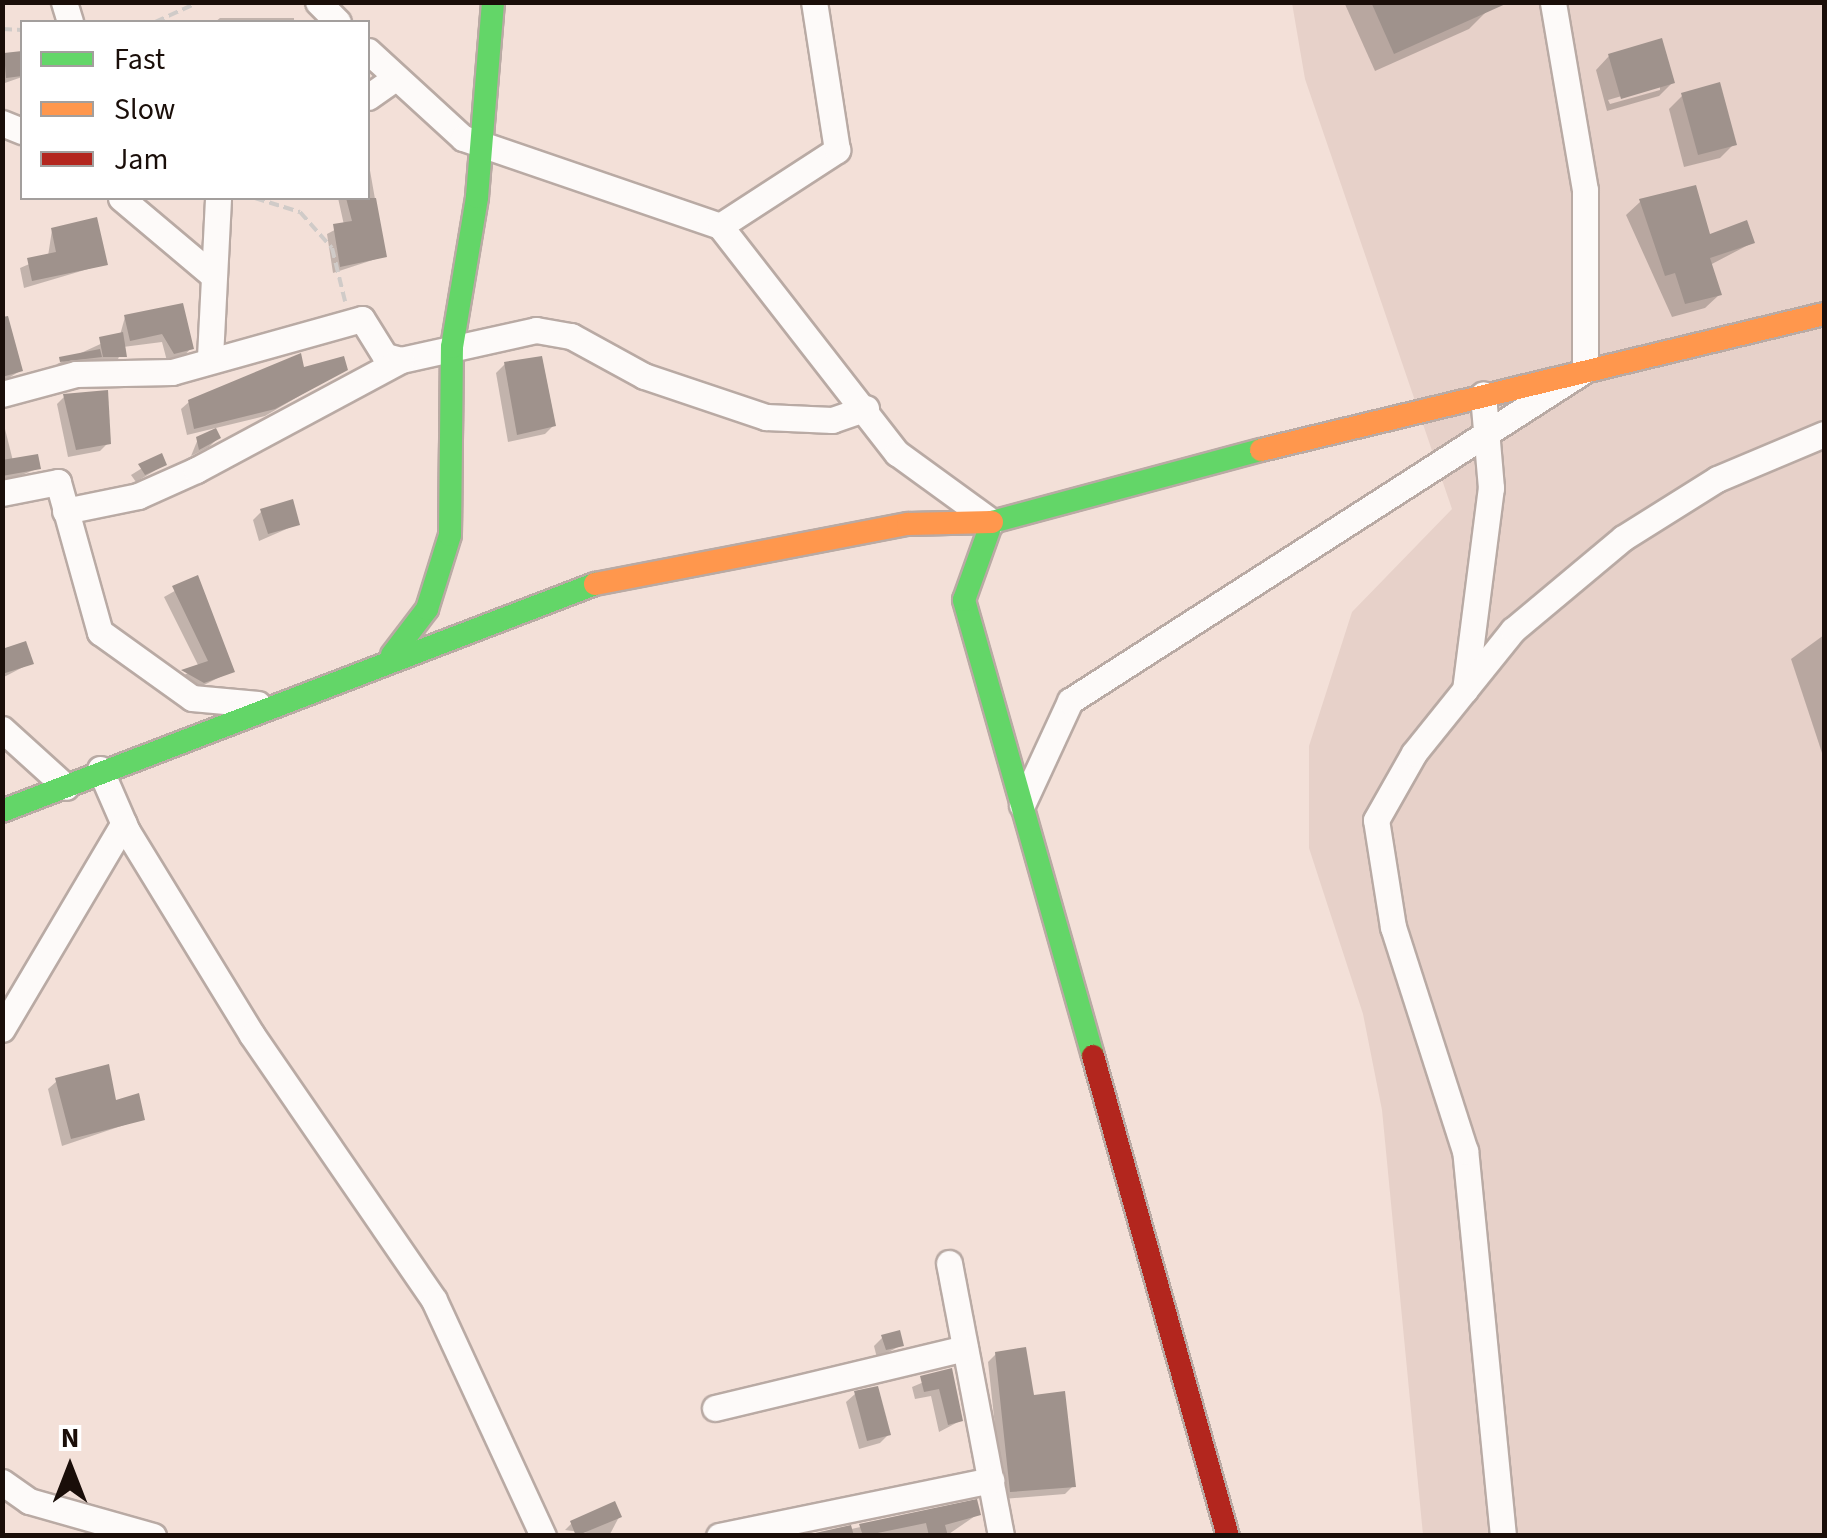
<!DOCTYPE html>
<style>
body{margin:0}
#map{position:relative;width:1827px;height:1538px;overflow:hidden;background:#f3e0d8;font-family:"Source Sans 3",sans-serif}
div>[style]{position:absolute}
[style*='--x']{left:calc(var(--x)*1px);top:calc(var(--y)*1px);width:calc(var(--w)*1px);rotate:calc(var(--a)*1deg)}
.industrial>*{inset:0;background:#e7d1c9}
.shadow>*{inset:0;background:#0003}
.building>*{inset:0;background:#9f928c}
.path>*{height:4px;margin-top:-2px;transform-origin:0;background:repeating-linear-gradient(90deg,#d0cbc8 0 10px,transparent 0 15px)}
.roads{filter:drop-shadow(2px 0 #b9aaa4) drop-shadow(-2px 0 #b9aaa4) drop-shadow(0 2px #b9aaa4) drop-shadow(0 -2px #b9aaa4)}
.street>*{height:25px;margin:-12.5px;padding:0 12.5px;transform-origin:12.5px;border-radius:12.5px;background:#fdfaf9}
.fast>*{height:22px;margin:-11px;padding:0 11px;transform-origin:11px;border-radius:11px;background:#63d668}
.slow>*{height:22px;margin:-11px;padding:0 11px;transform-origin:11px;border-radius:11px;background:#ff974d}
.jam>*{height:22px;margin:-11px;padding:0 11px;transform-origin:11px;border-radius:11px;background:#b3261e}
span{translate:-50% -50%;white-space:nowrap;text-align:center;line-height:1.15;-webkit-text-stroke:10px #fff;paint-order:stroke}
.frame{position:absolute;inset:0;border:5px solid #1a0e09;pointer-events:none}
.legend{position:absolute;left:20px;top:20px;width:350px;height:180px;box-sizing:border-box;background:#fff;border:2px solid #a39f9d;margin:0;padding:12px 18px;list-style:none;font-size:30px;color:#1a0e09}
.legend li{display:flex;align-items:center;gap:20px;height:50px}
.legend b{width:50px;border:2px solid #a39f9d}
.north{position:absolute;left:20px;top:1418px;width:100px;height:100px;-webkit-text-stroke:8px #fff;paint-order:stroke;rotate:0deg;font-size:28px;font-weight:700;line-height:40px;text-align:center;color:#1a0e09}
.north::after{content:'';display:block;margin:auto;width:35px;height:45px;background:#1a0e09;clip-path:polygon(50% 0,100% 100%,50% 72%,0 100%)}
</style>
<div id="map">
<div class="industrial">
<i style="clip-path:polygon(1292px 3px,1824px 3px,1824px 1535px,1423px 1535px,1382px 1110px,1363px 1014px,1309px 848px,1309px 746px,1352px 612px,1452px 509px,1305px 79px)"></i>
</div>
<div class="shadow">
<i style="clip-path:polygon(330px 2px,373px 2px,330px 6px)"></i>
<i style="clip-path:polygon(1344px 2px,1484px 2px,1488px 10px,1469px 29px,1375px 71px)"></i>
<i style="clip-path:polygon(220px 18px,294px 18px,294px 22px,215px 22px)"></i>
<i style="clip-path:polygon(22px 53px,22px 77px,2px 84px,2px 55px)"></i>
<i style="clip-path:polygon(evenodd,1609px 56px,1673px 82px,1659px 96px,1607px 111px,1596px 70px,1609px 56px,1660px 85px,1660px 90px,1610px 104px,1608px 100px,1660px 85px)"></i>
<i style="clip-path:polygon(1683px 95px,1734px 144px,1720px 158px,1684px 167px,1669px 109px)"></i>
<i style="clip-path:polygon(368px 159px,385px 256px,333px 273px,327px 234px,344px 225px,338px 198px,368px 198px)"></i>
<i style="clip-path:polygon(1694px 188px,1708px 238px,1752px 243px,1710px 265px,1719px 295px,1705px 308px,1672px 317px,1626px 215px,1640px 202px)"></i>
<i style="clip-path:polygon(52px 230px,105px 264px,24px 288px,20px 268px,48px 256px)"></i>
<i style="clip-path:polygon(181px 306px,191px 348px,184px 356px,167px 361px,162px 342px,123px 347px,116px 364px,57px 364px,120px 335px,125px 317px)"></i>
<i style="clip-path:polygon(2px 340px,20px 371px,2px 382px)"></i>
<i style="clip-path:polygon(505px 364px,554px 425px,545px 434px,508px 442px,496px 373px)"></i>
<i style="clip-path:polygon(345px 369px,265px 416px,187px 435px,181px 409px,189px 402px,302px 370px)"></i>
<i style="clip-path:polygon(64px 397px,108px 443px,100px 451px,68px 457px,57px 404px)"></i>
<i style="clip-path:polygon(2px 417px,13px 461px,39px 468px,2px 483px)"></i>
<i style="clip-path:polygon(218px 438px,209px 447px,191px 456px,198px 439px)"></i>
<i style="clip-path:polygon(160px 457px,164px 465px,136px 482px,131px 475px)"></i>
<i style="clip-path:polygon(262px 511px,298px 524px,259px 541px,253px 520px)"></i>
<i style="clip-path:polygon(196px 579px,232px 671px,194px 690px,175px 680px,199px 667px,164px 597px)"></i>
<i style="clip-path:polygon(1824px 635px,1824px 759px,1791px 659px)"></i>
<i style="clip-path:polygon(2px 651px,31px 663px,2px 678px)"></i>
<i style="clip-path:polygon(57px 1081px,114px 1103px,142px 1119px,62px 1146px,48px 1089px)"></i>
<i style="clip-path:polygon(883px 1337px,902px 1345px,877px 1358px,874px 1346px)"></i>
<i style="clip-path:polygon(996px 1354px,1032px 1398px,1073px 1486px,1065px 1494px,1003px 1499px,988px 1362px)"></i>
<i style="clip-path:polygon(950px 1371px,960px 1421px,939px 1432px,931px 1396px,915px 1399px,912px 1387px)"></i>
<i style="clip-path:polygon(855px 1394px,888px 1435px,880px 1443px,859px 1449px,846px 1402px)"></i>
<i style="clip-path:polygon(976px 1502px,978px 1514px,946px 1536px,819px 1536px)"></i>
<i style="clip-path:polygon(619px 1517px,609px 1536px,565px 1530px,572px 1523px)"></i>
</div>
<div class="building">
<i style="clip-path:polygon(1371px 2px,1510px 2px,1394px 54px)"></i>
<i style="clip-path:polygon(1662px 38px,1675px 83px,1621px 99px,1608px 54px)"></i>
<i style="clip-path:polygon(22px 51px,22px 76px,6px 78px,4px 53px)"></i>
<i style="clip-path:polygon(1720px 82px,1737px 145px,1698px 155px,1681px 93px)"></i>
<i style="clip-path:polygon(1696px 185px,1710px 234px,1747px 220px,1755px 243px,1710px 258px,1722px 295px,1685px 304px,1675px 273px,1665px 276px,1639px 199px)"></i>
<i style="clip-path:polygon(346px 198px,376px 198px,387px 257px,340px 267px,333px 224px,352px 221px)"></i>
<i style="clip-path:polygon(97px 217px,108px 265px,32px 281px,27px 258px,56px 252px,51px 228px)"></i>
<i style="clip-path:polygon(183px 303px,194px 349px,174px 354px,162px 334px,130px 341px,124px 315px)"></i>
<i style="clip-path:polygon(8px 316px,23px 371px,2px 377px,2px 317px)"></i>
<i style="clip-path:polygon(123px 332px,127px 357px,103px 357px,99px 337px)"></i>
<i style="clip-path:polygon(100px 349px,102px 357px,60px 362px,59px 357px)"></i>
<i style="clip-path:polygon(301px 353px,304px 367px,344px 356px,348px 370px,275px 409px,194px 429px,188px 400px)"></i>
<i style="clip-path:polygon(542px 356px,556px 426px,517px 435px,504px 362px)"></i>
<i style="clip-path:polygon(108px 390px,111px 444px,76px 450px,63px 394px)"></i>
<i style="clip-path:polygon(216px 428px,221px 438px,199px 450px,196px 437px)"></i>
<i style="clip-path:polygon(162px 453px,167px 465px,145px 475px,138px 464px)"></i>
<i style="clip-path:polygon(38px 454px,41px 469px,2px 476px,2px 460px)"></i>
<i style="clip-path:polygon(293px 499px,300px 525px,268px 534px,260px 509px)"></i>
<i style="clip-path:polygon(198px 575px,235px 672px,204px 683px,181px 670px,208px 661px,172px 586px)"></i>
<i style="clip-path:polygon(26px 641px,34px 664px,2px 674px,2px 649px)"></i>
<i style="clip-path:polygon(109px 1064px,116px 1100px,139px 1093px,145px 1120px,71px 1139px,55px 1078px)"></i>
<i style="clip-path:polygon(900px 1330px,904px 1346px,886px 1350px,881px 1335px)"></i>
<i style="clip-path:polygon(1026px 1347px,1034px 1395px,1065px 1391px,1076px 1487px,1010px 1492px,995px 1352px)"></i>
<i style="clip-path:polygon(952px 1368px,963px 1421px,948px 1425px,939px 1389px,924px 1392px,920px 1376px)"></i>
<i style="clip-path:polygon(878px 1386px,891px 1435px,867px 1441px,854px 1391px)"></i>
<i style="clip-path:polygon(977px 1499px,981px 1515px,945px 1525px,948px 1536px,929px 1536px,926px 1523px,863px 1536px,859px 1524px)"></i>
<i style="clip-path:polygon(615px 1501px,622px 1517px,576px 1536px,570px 1521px)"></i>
<i style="clip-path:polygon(851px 1525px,854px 1536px,802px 1536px)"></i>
</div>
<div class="path">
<i style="--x:155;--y:22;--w:48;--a:-24.4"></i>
<i style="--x:2;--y:29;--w:20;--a:3"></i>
<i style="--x:255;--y:198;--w:47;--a:17.3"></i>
<i style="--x:300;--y:212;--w:48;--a:48.4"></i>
<i style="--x:332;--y:248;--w:55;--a:76.2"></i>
</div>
<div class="roads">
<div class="street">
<i style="--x:64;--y:2;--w:21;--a:73"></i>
<i style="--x:318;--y:2;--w:28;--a:45"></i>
<i style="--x:368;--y:51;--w:129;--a:42.5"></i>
<i style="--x:463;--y:138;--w:272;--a:18.9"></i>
<i style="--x:720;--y:226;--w:288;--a:52.1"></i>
<i style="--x:897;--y:453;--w:117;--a:36"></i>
<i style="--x:368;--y:97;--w:33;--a:-35"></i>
<i style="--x:2;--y:123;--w:22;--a:22"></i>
<i style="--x:121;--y:198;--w:116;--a:40.1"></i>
<i style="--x:720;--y:226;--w:140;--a:-33"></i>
<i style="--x:837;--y:150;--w:150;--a:-98.8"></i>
<i style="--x:210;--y:357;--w:159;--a:-87.1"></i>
<i style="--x:2;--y:394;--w:77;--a:-15.1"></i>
<i style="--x:76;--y:374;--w:96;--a:-1.2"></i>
<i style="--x:172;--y:372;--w:197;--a:-15.6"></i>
<i style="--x:362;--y:319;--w:44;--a:58.1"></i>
<i style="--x:385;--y:356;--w:16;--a:14"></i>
<i style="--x:401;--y:360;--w:138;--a:-12.5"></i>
<i style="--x:536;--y:330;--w:36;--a:10"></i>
<i style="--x:571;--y:336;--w:83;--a:28.7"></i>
<i style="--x:644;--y:376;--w:129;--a:18.6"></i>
<i style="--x:766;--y:417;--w:66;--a:2.6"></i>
<i style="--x:832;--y:420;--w:36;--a:-19"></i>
<i style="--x:2;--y:493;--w:57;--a:-11.1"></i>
<i style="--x:58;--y:482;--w:156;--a:74.4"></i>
<i style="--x:100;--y:632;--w:113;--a:35.7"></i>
<i style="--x:192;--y:698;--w:66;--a:5.2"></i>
<i style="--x:65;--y:511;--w:75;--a:-11.6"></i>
<i style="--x:138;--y:496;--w:64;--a:-24.1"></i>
<i style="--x:196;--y:470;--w:233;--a:-28.2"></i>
<i style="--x:1465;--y:690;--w:204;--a:-82.7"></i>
<i style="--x:1491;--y:488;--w:94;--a:-94.9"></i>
<i style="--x:2;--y:729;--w:86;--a:42.2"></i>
<i style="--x:100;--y:769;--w:68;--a:66.5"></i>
<i style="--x:127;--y:831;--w:239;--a:58.5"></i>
<i style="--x:252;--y:1035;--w:321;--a:55.5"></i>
<i style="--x:434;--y:1300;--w:260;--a:65.2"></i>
<i style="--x:1022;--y:805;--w:115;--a:-65.2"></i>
<i style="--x:1070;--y:701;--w:612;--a:-32.73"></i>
<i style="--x:1585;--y:370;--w:180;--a:-90"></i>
<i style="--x:1585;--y:190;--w:191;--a:-99.7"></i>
<i style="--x:2;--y:1029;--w:239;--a:-59.4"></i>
<i style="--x:949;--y:1263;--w:278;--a:79.2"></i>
<i style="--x:715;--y:1408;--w:257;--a:-13.5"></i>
<i style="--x:2;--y:1482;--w:33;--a:35"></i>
<i style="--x:29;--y:1501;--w:129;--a:15.8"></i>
<i style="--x:719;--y:1536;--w:278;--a:-11.6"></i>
<i style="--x:1503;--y:1536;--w:387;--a:-95.6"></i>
<i style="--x:1465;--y:1151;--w:235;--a:-107.8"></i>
<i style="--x:1393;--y:927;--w:108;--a:-99"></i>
<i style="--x:1376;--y:820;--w:77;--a:-60.4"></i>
<i style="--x:1414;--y:753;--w:158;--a:-51.2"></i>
<i style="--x:1513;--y:630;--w:143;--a:-39.9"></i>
<i style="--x:1623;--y:538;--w:111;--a:-32.1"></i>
<i style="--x:1717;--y:479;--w:116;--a:-22.8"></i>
</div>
<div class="fast">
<i style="--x:392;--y:655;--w:58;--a:-52.7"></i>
<i style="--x:427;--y:609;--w:77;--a:-72.7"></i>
<i style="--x:450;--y:535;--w:188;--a:-89.4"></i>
<i style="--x:452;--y:347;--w:152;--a:-80.5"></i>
<i style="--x:477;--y:197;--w:196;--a:-85.3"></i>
<i style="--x:2;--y:811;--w:635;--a:-20.95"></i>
<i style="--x:1093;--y:1056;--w:474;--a:-105.8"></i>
<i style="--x:964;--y:600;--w:83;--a:-70.3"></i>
<i style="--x:992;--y:522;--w:278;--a:-15"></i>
</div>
<div class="slow">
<i style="--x:1261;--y:450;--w:579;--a:-13.58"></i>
<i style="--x:595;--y:584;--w:319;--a:-10.9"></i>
<i style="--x:908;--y:524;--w:84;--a:-1.4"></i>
</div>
<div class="jam">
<i style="--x:1093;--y:1056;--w:499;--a:74.3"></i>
</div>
</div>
<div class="frame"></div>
<ul class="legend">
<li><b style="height:12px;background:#63d668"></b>Fast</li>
<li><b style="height:12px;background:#ff974d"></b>Slow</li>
<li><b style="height:12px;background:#b3261e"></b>Jam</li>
</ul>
<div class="north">N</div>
</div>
